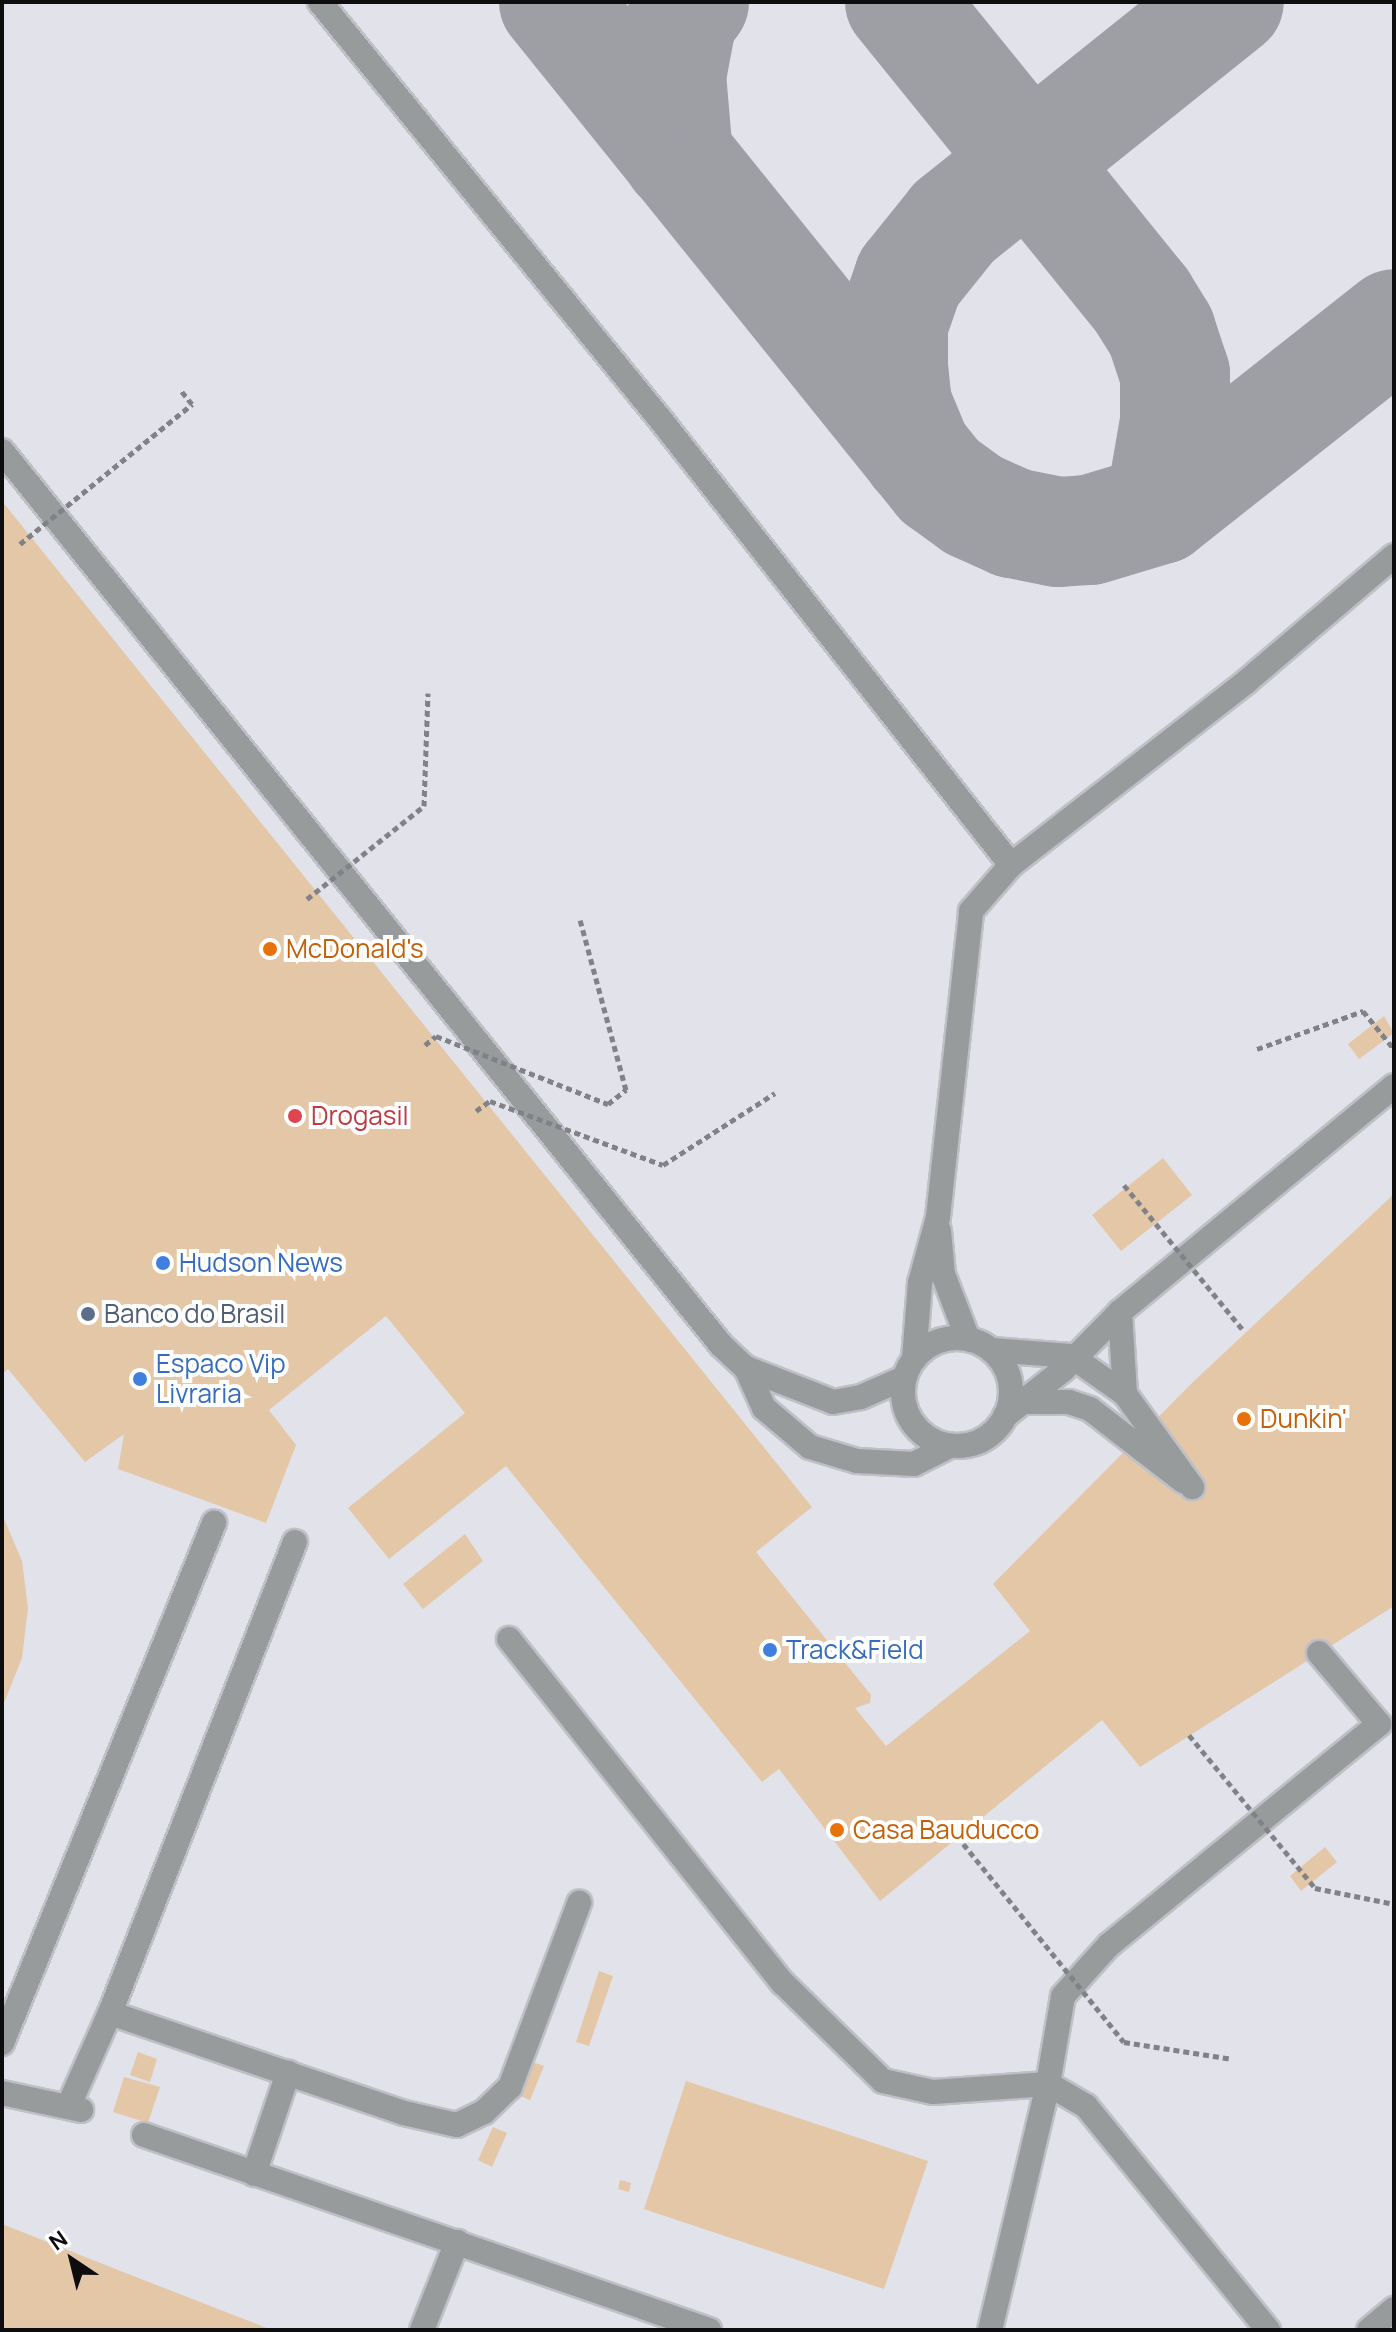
<!DOCTYPE html>
<style>
body{margin:0}
#map{position:relative;width:1396px;height:2332px;overflow:hidden;background:#e1e2ea;font-family:Manrope,sans-serif}
div>[style]{position:absolute}
[style*='--x']{left:calc(var(--x)*1px);top:calc(var(--y)*1px);width:calc(var(--w)*1px);rotate:calc(var(--a)*1deg)}
.taxiway>*{height:110px;margin:-55px;padding:0 55px;transform-origin:55px;border-radius:55px;background:#9e9ea5}
.building>*{inset:0;background:#e4c7a7}
.path>*{height:5px;margin-top:-2.5px;transform-origin:0;background:repeating-linear-gradient(90deg,#818287 0 6px,transparent 0 10px)}
.roads{filter:drop-shadow(2px 0 #bfc0c7) drop-shadow(-2px 0 #bfc0c7) drop-shadow(0 2px #bfc0c7) drop-shadow(0 -2px #bfc0c7)}
.service>*{height:24px;margin:-12px;padding:0 12px;transform-origin:12px;border-radius:12px;background:#979b9b}
.service>.ring{margin:-12px;padding:0;box-sizing:content-box;background:none;border:24px solid #979b9b;border-radius:50%}
.path-bridge>*{height:5px;margin-top:-2.5px;transform-origin:0;background:repeating-linear-gradient(90deg,#818287 0 6px,transparent 0 10px)}
.dots>*{width:22px;height:22px;translate:-50% -50%;box-sizing:border-box;border:4px solid #fff;border-radius:50%}
span{translate:-50% -50%;white-space:nowrap;text-align:center;line-height:1.15;-webkit-text-stroke:8px #fff;paint-order:stroke}
.food-label{font-size:26px;color:#c56008}
.left{translate:0 -50%;text-align:left}
.health-label{font-size:26px;color:#be3a42}
.shop-label{font-size:26px;color:#366cbe}
.service-label{font-size:26px;color:#4e5e75}
.frame{position:absolute;inset:0;border:4px solid #0d0d10;pointer-events:none}
.north{position:absolute;left:32px;top:2220px;width:80px;height:80px;-webkit-text-stroke:6px #fff;paint-order:stroke;rotate:325deg;font-size:22px;font-weight:700;line-height:32px;text-align:center;color:#0d0d10}
.north::after{content:'';display:block;margin:auto;width:28px;height:36px;background:#0d0d10;clip-path:polygon(50% 0,100% 100%,50% 72%,0 100%)}
</style>
<div id="map">
<div class="taxiway">
<i style="--x:554;--y:2;--w:615;--a:51.14"></i>
<i style="--x:940;--y:481;--w:41;--a:36"></i>
<i style="--x:973;--y:505;--w:44;--a:24.2"></i>
<i style="--x:1013;--y:523;--w:46;--a:11.3"></i>
<i style="--x:1058;--y:532;--w:32;--a:-4"></i>
<i style="--x:1090;--y:530;--w:73;--a:-16.7"></i>
<i style="--x:1160;--y:509;--w:298;--a:-38.3"></i>
<i style="--x:900;--y:2;--w:385;--a:51"></i>
<i style="--x:1142;--y:301;--w:36;--a:58"></i>
<i style="--x:1161;--y:332;--w:44;--a:71.6"></i>
<i style="--x:1175;--y:374;--w:48;--a:90"></i>
<i style="--x:1175;--y:422;--w:88;--a:99.8"></i>
<i style="--x:678;--y:157;--w:81;--a:-94.9"></i>
<i style="--x:671;--y:76;--w:59;--a:-79.3"></i>
<i style="--x:682;--y:18;--w:20;--a:-53"></i>
<i style="--x:917;--y:453;--w:52;--a:-112.6"></i>
<i style="--x:897;--y:405;--w:37;--a:-96"></i>
<i style="--x:893;--y:368;--w:44;--a:-90"></i>
<i style="--x:893;--y:324;--w:49;--a:-70.8"></i>
<i style="--x:909;--y:278;--w:72;--a:-51.2"></i>
<i style="--x:954;--y:222;--w:352;--a:-38.7"></i>
</div>
<div class="building">
<i style="clip-path:polygon(2px 501px,812px 1507px,756px 1552px,871px 1695px,870px 1703px,855px 1708px,886px 1746px,1030px 1631px,993px 1584px,997px 1580px,1193px 1382px,1394px 1194px,1394px 1606px,1140px 1767px,1102px 1720px,880px 1901px,779px 1769px,762px 1782px,506px 1466px,389px 1559px,348px 1508px,465px 1413px,386px 1316px,269px 1410px,296px 1445px,266px 1523px,118px 1469px,124px 1434px,85px 1462px,8px 1369px,2px 1374px)"></i>
<i style="clip-path:polygon(1384px 1016px,1394px 1033px,1359px 1059px,1348px 1044px)"></i>
<i style="clip-path:polygon(1163px 1158px,1192px 1195px,1121px 1251px,1092px 1215px)"></i>
<i style="clip-path:polygon(2px 1514px,22px 1561px,28px 1608px,22px 1658px,2px 1708px)"></i>
<i style="clip-path:polygon(465px 1534px,483px 1561px,423px 1609px,403px 1584px)"></i>
<i style="clip-path:polygon(1325px 1847px,1337px 1862px,1301px 1891px,1290px 1876px)"></i>
<i style="clip-path:polygon(599px 1971px,613px 1976px,589px 2046px,576px 2042px)"></i>
<i style="clip-path:polygon(138px 2052px,157px 2059px,150px 2082px,130px 2075px)"></i>
<i style="clip-path:polygon(530px 2061px,544px 2066px,530px 2100px,516px 2094px)"></i>
<i style="clip-path:polygon(124px 2077px,160px 2087px,148px 2123px,113px 2112px)"></i>
<i style="clip-path:polygon(686px 2081px,928px 2161px,884px 2289px,644px 2209px)"></i>
<i style="clip-path:polygon(493px 2127px,507px 2133px,492px 2167px,478px 2160px)"></i>
<i style="clip-path:polygon(620px 2180px,631px 2183px,629px 2192px,618px 2189px)"></i>
<i style="clip-path:polygon(2px 2224px,118px 2270px,272px 2330px,2px 2330px)"></i>
</div>
<div class="path">
<i style="--x:1257;--y:1049;--w:113;--a:-19.7"></i>
<i style="--x:1363;--y:1011;--w:49;--a:50.8"></i>
</div>
<div class="roads">
<div class="service">
<i style="--x:320;--y:2;--w:544;--a:50.81"></i>
<i style="--x:664;--y:424;--w:561;--a:51.8"></i>
<i style="--x:1011;--y:865;--w:299;--a:-37.9"></i>
<i style="--x:1247;--y:681;--w:193;--a:-40.4"></i>
<i style="--x:2;--y:451;--w:1147;--a:51.19"></i>
<i style="--x:721;--y:1345;--w:34;--a:43"></i>
<i style="--x:746;--y:1368;--w:93;--a:21.3"></i>
<i style="--x:833;--y:1402;--w:28;--a:-10"></i>
<i style="--x:861;--y:1397;--w:47;--a:-23.8"></i>
<i style="--x:939;--y:1231;--w:43;--a:84.7"></i>
<i style="--x:943;--y:1274;--w:70;--a:69"></i>
<i style="--x:1120;--y:1312;--w:82;--a:86.5"></i>
<i class="ring" style="left:903px;top:1338px;width:84px;height:84px"></i>
<i style="--x:992;--y:1350;--w:79;--a:4.3"></i>
<i style="--x:1071;--y:1356;--w:66;--a:35.1"></i>
<i style="--x:1125;--y:1394;--w:115;--a:54.2"></i>
<i style="--x:914;--y:1359;--w:76;--a:-85.5"></i>
<i style="--x:920;--y:1283;--w:68;--a:-74.7"></i>
<i style="--x:938;--y:1217;--w:308;--a:-83.8"></i>
<i style="--x:971;--y:911;--w:61;--a:-49"></i>
<i style="--x:746;--y:1368;--w:44;--a:65.8"></i>
<i style="--x:764;--y:1408;--w:60;--a:40.3"></i>
<i style="--x:810;--y:1447;--w:49;--a:16.6"></i>
<i style="--x:857;--y:1461;--w:57;--a:3"></i>
<i style="--x:914;--y:1464;--w:40;--a:-26.6"></i>
<i style="--x:1023;--y:1402;--w:46;--a:0"></i>
<i style="--x:1069;--y:1402;--w:22;--a:18"></i>
<i style="--x:1090;--y:1409;--w:118;--a:37.7"></i>
<i style="--x:1005;--y:1416;--w:75;--a:-38.5"></i>
<i style="--x:1064;--y:1369;--w:80;--a:-45.5"></i>
<i style="--x:1120;--y:1312;--w:355;--a:-39.5"></i>
<i style="--x:509;--y:1639;--w:440;--a:51.5"></i>
<i style="--x:783;--y:1983;--w:140;--a:44.4"></i>
<i style="--x:883;--y:2081;--w:51;--a:12.4"></i>
<i style="--x:933;--y:2092;--w:115;--a:-4"></i>
<i style="--x:1048;--y:2084;--w:89;--a:-80.3"></i>
<i style="--x:1063;--y:1996;--w:69;--a:-48"></i>
<i style="--x:1109;--y:1945;--w:349;--a:-39.3"></i>
<i style="--x:1379;--y:1724;--w:93;--a:-130.2"></i>
<i style="--x:110;--y:2013;--w:311;--a:18.8"></i>
<i style="--x:404;--y:2113;--w:54;--a:12.8"></i>
<i style="--x:457;--y:2125;--w:30;--a:-26"></i>
<i style="--x:484;--y:2112;--w:36;--a:-44"></i>
<i style="--x:510;--y:2087;--w:197;--a:-69.4"></i>
<i style="--x:2;--y:2043;--w:562;--a:-67.82"></i>
<i style="--x:2;--y:2093;--w:81;--a:12.1"></i>
<i style="--x:69;--y:2105;--w:101;--a:-66"></i>
<i style="--x:110;--y:2013;--w:506;--a:-68.56"></i>
<i style="--x:144;--y:2135;--w:598;--a:19.04"></i>
<i style="--x:254;--y:2174;--w:107;--a:-71.4"></i>
<i style="--x:422;--y:2330;--w:95;--a:-68.3"></i>
<i style="--x:990;--y:2330;--w:253;--a:-76.7"></i>
<i style="--x:1048;--y:2084;--w:44;--a:30.1"></i>
<i style="--x:1086;--y:2106;--w:289;--a:50.9"></i>
<i style="--x:1369;--y:2330;--w:33;--a:-40"></i>
</div>
</div>
<div class="path-bridge">
<i style="--x:20;--y:544;--w:222;--a:-39.1"></i>
<i style="--x:192;--y:404;--w:19;--a:-129"></i>
<i style="--x:307;--y:899;--w:149;--a:-38.5"></i>
<i style="--x:424;--y:806;--w:113;--a:-88"></i>
<i style="--x:425;--y:1045;--w:14;--a:-39"></i>
<i style="--x:436;--y:1036;--w:185;--a:21.6"></i>
<i style="--x:608;--y:1104;--w:23;--a:-38"></i>
<i style="--x:626;--y:1090;--w:176;--a:-105.1"></i>
<i style="--x:476;--y:1111;--w:17;--a:-36"></i>
<i style="--x:490;--y:1101;--w:184;--a:20.3"></i>
<i style="--x:663;--y:1165;--w:133;--a:-32.7"></i>
<i style="--x:1124;--y:1185;--w:189;--a:50.6"></i>
<i style="--x:1189;--y:1735;--w:198;--a:50.5"></i>
<i style="--x:1315;--y:1888;--w:81;--a:11.4"></i>
<i style="--x:957;--y:1836;--w:265;--a:51"></i>
<i style="--x:1124;--y:2042;--w:110;--a:8.9"></i>
</div>
<div class="dots">
<i style="left:270px;top:949px;background:#e8710a"></i>
<i style="left:295px;top:1116px;background:#e0444e"></i>
<i style="left:163px;top:1263px;background:#3f7fe0"></i>
<i style="left:88px;top:1314px;background:#5c6f8a"></i>
<i style="left:140px;top:1379px;background:#3f7fe0"></i>
<i style="left:1244px;top:1419px;background:#e8710a"></i>
<i style="left:770px;top:1650px;background:#3f7fe0"></i>
<i style="left:837px;top:1830px;background:#e8710a"></i>
</div>
<div class="food-label">
<span class="left" style="left:286px;top:949px">McDonald's</span>
<span class="left" style="left:1260px;top:1419px">Dunkin'</span>
<span class="left" style="left:853px;top:1830px">Casa Bauducco</span>
</div>
<div class="health-label">
<span class="left" style="left:311px;top:1116px">Drogasil</span>
</div>
<div class="shop-label">
<span class="left" style="left:179px;top:1263px">Hudson News</span>
<span class="left" style="left:156px;top:1379px">Espaco Vip<br>Livraria</span>
<span class="left" style="left:786px;top:1650px">Track&amp;Field</span>
</div>
<div class="service-label">
<span class="left" style="left:104px;top:1314px">Banco do Brasil</span>
</div>
<div class="frame"></div>
<div class="north">N</div>
</div>
